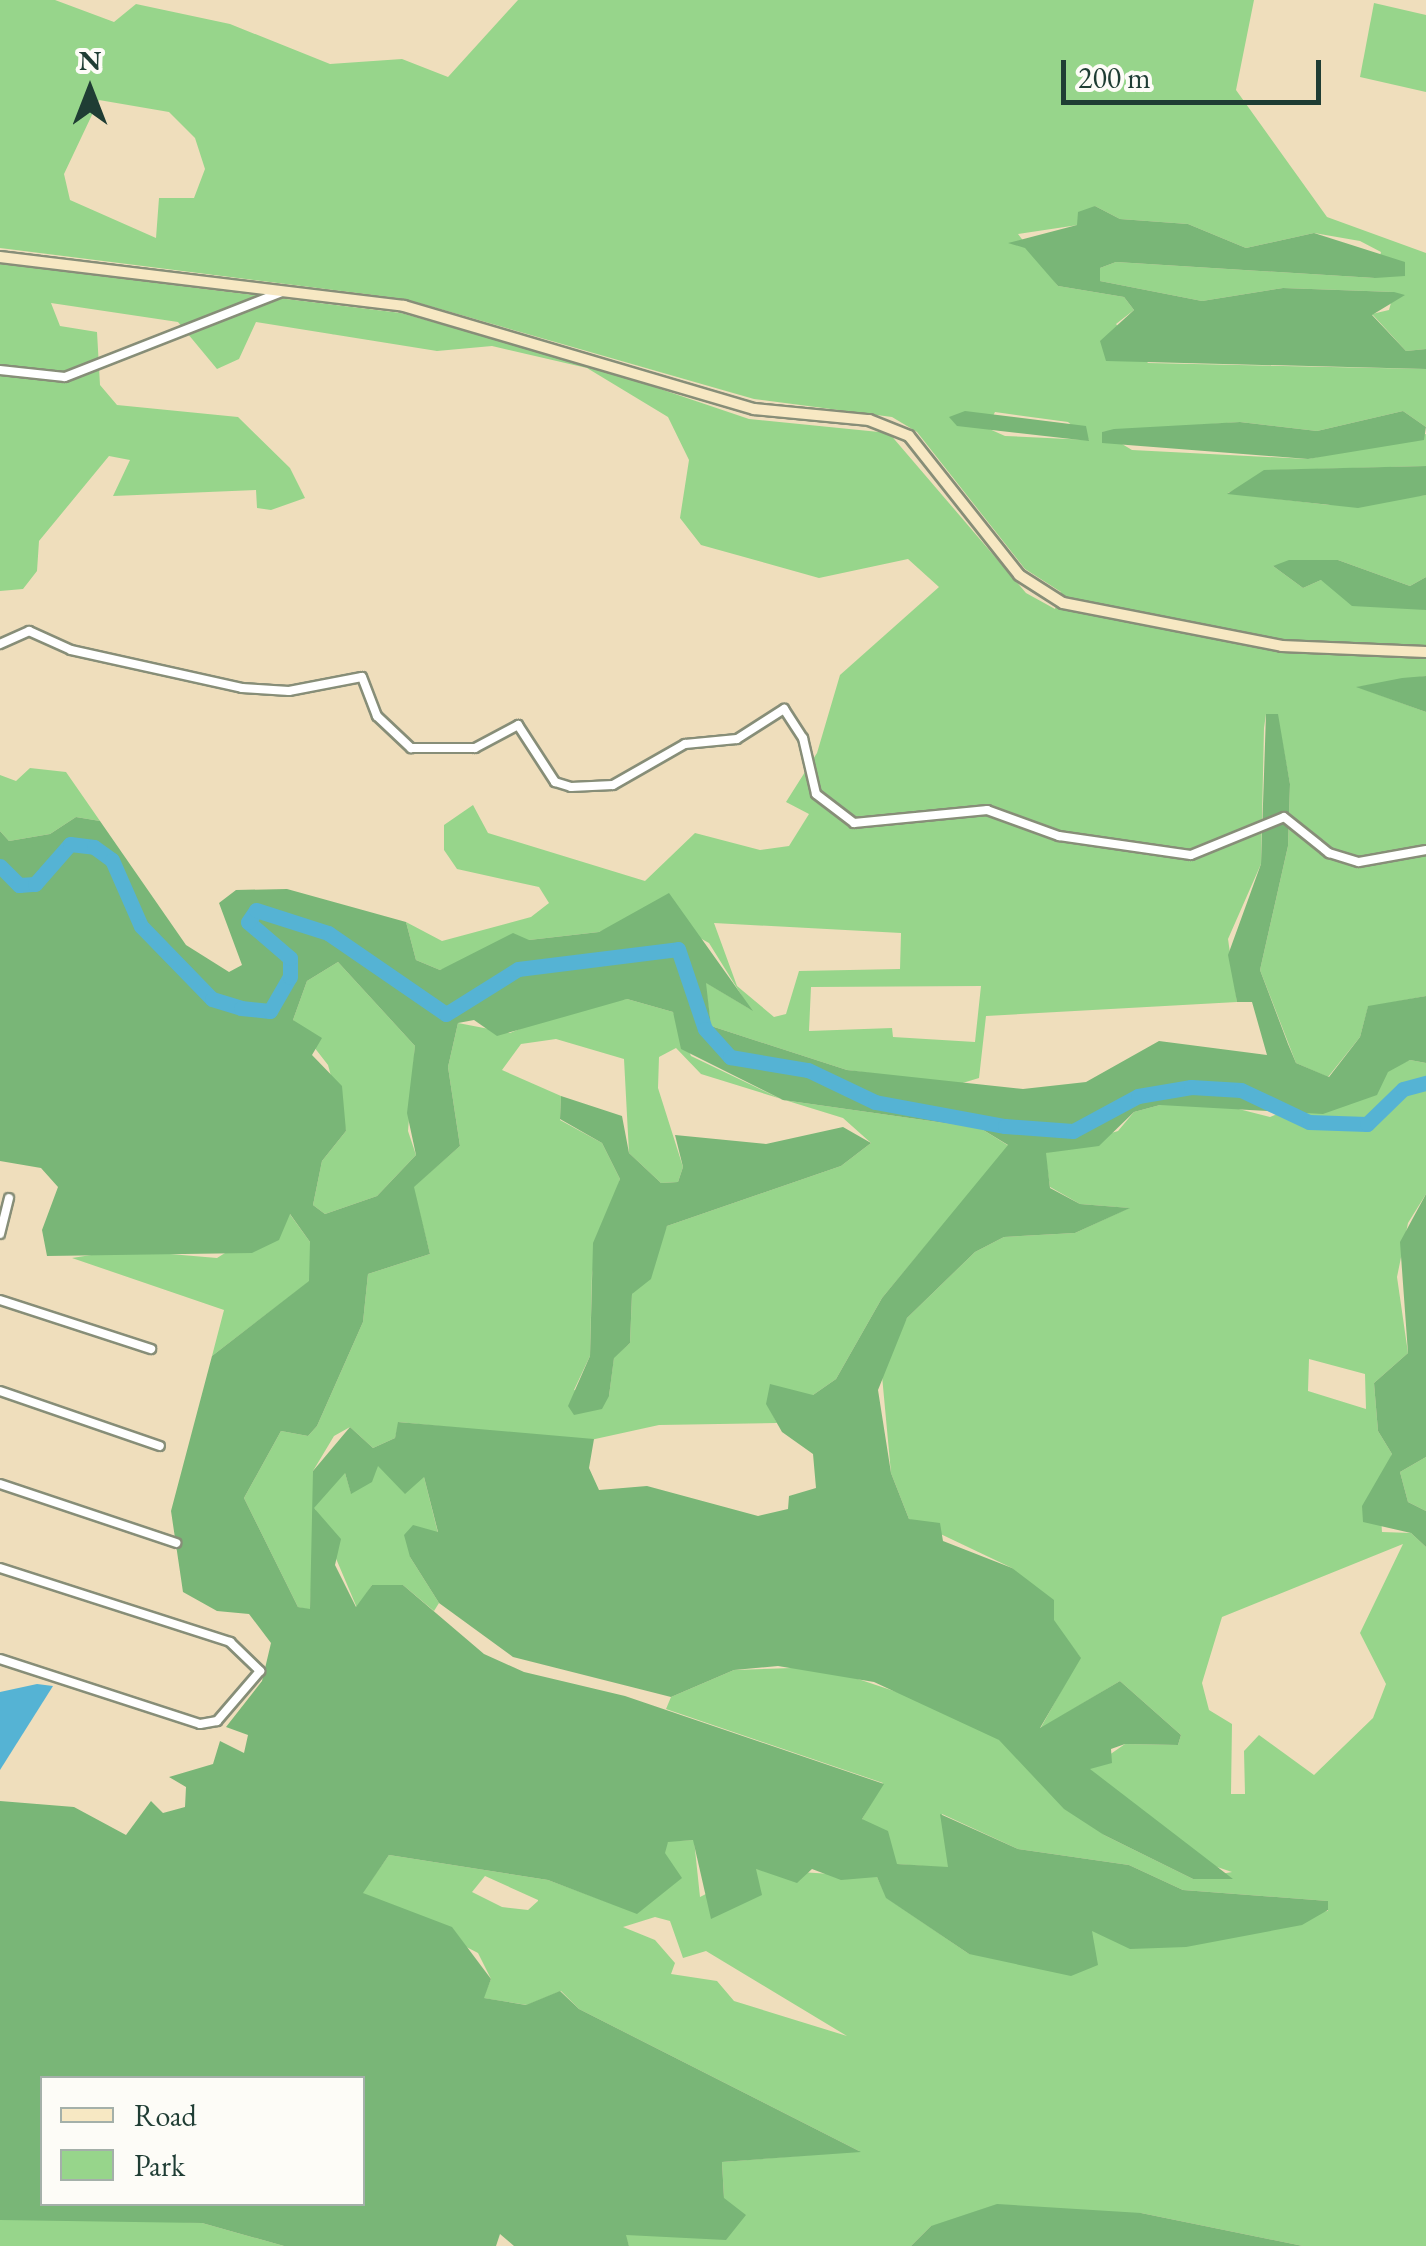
<!DOCTYPE html>
<style>
body{margin:0}
#map{position:relative;width:1426px;height:2246px;overflow:hidden;background:#efdebc;font-family:"EB Garamond",serif}
div>[style]{position:absolute}
[style*='--x']{left:calc(var(--x)*1px);top:calc(var(--y)*1px);width:calc(var(--w)*1px);rotate:calc(var(--a)*1deg)}
.green>*{inset:0;background:#97d58b}
.forest>*{inset:0;background:#79b677}
.water>*{inset:0;background:#55b3d4}
.river>*{height:15px;margin:-7.5px;padding:0 7.5px;transform-origin:7.5px;border-radius:7.5px;background:#55b3d4}
.roads{filter:drop-shadow(2px 0 #878e78) drop-shadow(-2px 0 #878e78) drop-shadow(0 2px #878e78) drop-shadow(0 -2px #878e78)}
.street>*{height:8px;margin:-4px;padding:0 4px;transform-origin:4px;border-radius:4px;background:#fff}
.secondary>*{height:10px;margin:-5px;padding:0 5px;transform-origin:5px;border-radius:5px;background:#f7e8c3}
span{translate:-50% -50%;white-space:nowrap;text-align:center;line-height:1.15;-webkit-text-stroke:9px #fdfcf7;paint-order:stroke}
.legend{position:absolute;left:40px;top:2076px;width:325px;height:130px;box-sizing:border-box;background:#fdfcf7;border:2px solid #a4b0a9;margin:0;padding:12px 18px;list-style:none;font-size:30px;color:#1f3d34}
.legend li{display:flex;align-items:center;gap:20px;height:50px}
.legend b{width:50px;border:2px solid #a4b0a9}
.north{position:absolute;left:40px;top:40px;width:100px;height:100px;-webkit-text-stroke:8px #fdfcf7;paint-order:stroke;rotate:0deg;font-size:28px;font-weight:700;line-height:40px;text-align:center;color:#1f3d34}
.north::after{content:'';display:block;margin:auto;width:35px;height:45px;background:#1f3d34;clip-path:polygon(50% 0,100% 100%,50% 72%,0 100%)}
.scale{position:absolute;left:1061px;top:60px;width:260px;height:45px;box-sizing:border-box;border:5px solid #1f3d34;border-top:0;padding-left:12px;font-size:30px;line-height:35px;white-space:nowrap;color:#1f3d34;-webkit-text-stroke:8px #fdfcf7;paint-order:stroke}
</style>
<div id="map">
<div class="green">
<i style="clip-path:polygon(evenodd,0 0,55px 0,114px 22px,136px 4px,230px 24px,330px 64px,402px 59px,448px 77px,518px 0,1254px 0,1236px 90px,1327px 217px,1426px 253px,1426px 349px,1406px 351px,1372px 314px,1389px 310px,1394px 292px,1283px 288px,1202px 301px,1100px 281px,1100px 268px,1116px 262px,1375px 278px,1381px 252px,1360px 241px,1314px 233px,1246px 248px,1188px 224px,1120px 219px,1095px 206px,1078px 225px,1018px 234px,1058px 286px,1124px 297px,1134px 310px,1116px 324px,1148px 363px,1426px 369px,1426px 427px,1403px 411px,1317px 431px,1240px 422px,1102px 432px,1132px 450px,1308px 459px,1426px 434px,1426px 466px,1280px 470px,1228px 493px,1329px 505px,1426px 495px,1426px 577px,1410px 586px,1338px 560px,1273px 566px,1303px 588px,1321px 580px,1426px 610px,1426px 676px,1358px 687px,1426px 712px,1426px 996px,1368px 1007px,1360px 1037px,1328px 1077px,1296px 1063px,1260px 970px,1288px 846px,1290px 784px,1277px 714px,1266px 714px,1264px 728px,1261px 864px,1228px 939px,1237px 1002px,986px 1016px,979px 1078px,956px 1085px,847px 1070px,711px 1026px,705px 982px,750px 1009px,709px 943px,649px 910px,599px 932px,529px 940px,440px 970px,416px 960px,406px 922px,442px 941px,531px 917px,549px 903px,539px 887px,457px 869px,444px 850px,444px 825px,473px 805px,488px 833px,645px 881px,695px 833px,760px 850px,789px 846px,809px 814px,786px 802px,817px 753px,840px 675px,939px 587px,908px 559px,819px 578px,701px 545px,680px 518px,689px 460px,668px 417px,587px 368px,492px 346px,437px 351px,256px 322px,239px 359px,217px 369px,178px 322px,51px 303px,60px 326px,97px 332px,100px 385px,117px 405px,238px 417px,290px 468px,305px 498px,271px 510px,257px 508px,256px 490px,113px 496px,130px 460px,109px 456px,39px 541px,37px 571px,23px 589px,0 591px,0 264px,401px 313px,613px 373px,749px 419px,889px 433px,1026px 593px,1055px 609px,1061px 592px,1025px 569px,917px 432px,892px 417px,754px 399px,405px 299px,0 248px,0 0,99px 100px,169px 112px,195px 138px,205px 169px,194px 198px,159px 198px,156px 238px,70px 200px,64px 174px,99px 100px,0 0,995px 412px,1068px 422px,1089px 440px,1005px 436px,987px 428px,995px 412px,0 0,714px 923px,901px 933px,900px 969px,799px 971px,786px 1014px,774px 1017px,737px 986px,714px 923px,0 0,981px 986px,975px 1042px,893px 1037px,892px 1028px,809px 1031px,811px 987px,981px 986px)"></i>
<i style="clip-path:polygon(1374px 3px,1426px 15px,1426px 92px,1360px 77px)"></i>
<i style="clip-path:polygon(30px 768px,66px 772px,100px 821px,76px 817px,50px 834px,9px 841px,0 831px,0 775px,16px 781px)"></i>
<i style="clip-path:polygon(338px 962px,415px 1046px,408px 1131px,416px 1155px,377px 1196px,325px 1214px,313px 1205px,322px 1161px,346px 1131px,328px 1065px,293px 1020px,307px 981px)"></i>
<i style="clip-path:polygon(evenodd,627px 999px,673px 1012px,691px 1056px,783px 1100px,980px 1128px,1009px 1146px,882px 1298px,836px 1379px,813px 1395px,767px 1404px,777px 1423px,659px 1425px,586px 1441px,399px 1422px,395px 1438px,373px 1448px,350px 1427px,334px 1436px,313px 1471px,345px 1473px,351px 1493px,378px 1465px,424px 1477px,438px 1533px,410px 1557px,439px 1603px,434px 1611px,403px 1585px,372px 1585px,357px 1608px,315px 1509px,310px 1610px,298px 1607px,244px 1498px,281px 1431px,308px 1436px,317px 1426px,363px 1322px,368px 1274px,430px 1254px,413px 1187px,460px 1146px,448px 1067px,458px 1023px,510px 1033px,570px 1008px,627px 999px,556px 1039px,624px 1059px,629px 1153px,661px 1183px,678px 1182px,683px 1167px,658px 1088px,659px 1057px,676px 1048px,701px 1074px,843px 1118px,871px 1143px,841px 1166px,667px 1226px,632px 1294px,630px 1343px,614px 1357px,609px 1396px,574px 1390px,590px 1356px,592px 1273px,620px 1179px,602px 1143px,560px 1120px,561px 1096px,502px 1070px,521px 1044px,556px 1039px)"></i>
<i style="clip-path:polygon(evenodd,1410px 1060px,1426px 1063px,1426px 1194px,1408px 1223px,1397px 1277px,1408px 1353px,1374px 1383px,1378px 1431px,1392px 1454px,1379px 1487px,1382px 1532px,1411px 1533px,1426px 1547px,1426px 2246px,1303px 2246px,1141px 2213px,931px 2226px,911px 2246px,629px 2246px,625px 2235px,724px 2198px,722px 2162px,859px 2151px,579px 2009px,561px 1991px,527px 2005px,483px 1998px,491px 1979px,478px 1953px,362px 1893px,389px 1855px,548px 1880px,637px 1913px,668px 1841px,694px 1840px,700px 1897px,755px 1869px,877px 1877px,887px 1898px,969px 1954px,1091px 1930px,1328px 1911px,1328px 1901px,1183px 1890px,1129px 1865px,1018px 1849px,942px 1814px,949px 1868px,896px 1864px,862px 1819px,883px 1783px,666px 1709px,671px 1697px,734px 1670px,822px 1667px,951px 1710px,1000px 1740px,1104px 1835px,1193px 1879px,1232px 1872px,1199px 1861px,1089px 1769px,1125px 1744px,1178px 1745px,1181px 1735px,1120px 1681px,1040px 1729px,1080px 1657px,1012px 1568px,909px 1519px,891px 1473px,881px 1365px,907px 1318px,975px 1252px,1004px 1237px,1075px 1233px,1129px 1208px,1080px 1204px,1050px 1187px,1045px 1153px,1118px 1131px,1134px 1112px,1160px 1105px,1215px 1103px,1270px 1117px,1410px 1060px,1309px 1359px,1365px 1374px,1366px 1409px,1308px 1391px,1309px 1359px,1410px 1060px,1403px 1544px,1360px 1633px,1386px 1684px,1373px 1718px,1314px 1775px,1259px 1735px,1244px 1751px,1245px 1794px,1231px 1794px,1232px 1724px,1209px 1710px,1202px 1683px,1222px 1617px,1403px 1544px,1410px 1060px,485px 1876px,538px 1900px,538px 1901px,528px 1910px,502px 1907px,472px 1892px,485px 1876px,1410px 1060px,655px 1917px,670px 1921px,683px 1958px,706px 1951px,847px 2036px,734px 2001px,717px 1981px,671px 1974px,675px 1963px,655px 1940px,623px 1927px,655px 1917px)"></i>
<i style="clip-path:polygon(289px 1213px,310px 1242px,310px 1281px,212px 1356px,224px 1310px,72px 1258px,123px 1250px,217px 1258px)"></i>
<i style="clip-path:polygon(1426px 1457px,1426px 1511px,1408px 1502px,1400px 1472px)"></i>
<i style="clip-path:polygon(92px 2217px,202px 2223px,284px 2246px,0 2246px,0 2220px)"></i>
</div>
<div class="forest">
<i style="clip-path:polygon(1095px 206px,1120px 219px,1188px 224px,1246px 248px,1314px 233px,1405px 262px,1405px 276px,1375px 278px,1116px 262px,1100px 268px,1100px 281px,1202px 301px,1283px 288px,1394px 292px,1405px 295px,1372px 315px,1406px 351px,1426px 349px,1426px 369px,1106px 361px,1100px 341px,1134px 310px,1124px 297px,1058px 286px,1025px 248px,1008px 243px,1077px 225px,1078px 212px)"></i>
<i style="clip-path:polygon(965px 411px,1086px 426px,1089px 441px,957px 426px,949px 417px)"></i>
<i style="clip-path:polygon(1403px 411px,1426px 427px,1424px 440px,1308px 459px,1102px 443px,1102px 432px,1114px 429px,1240px 422px,1317px 431px)"></i>
<i style="clip-path:polygon(1426px 466px,1426px 495px,1358px 508px,1227px 494px,1264px 470px)"></i>
<i style="clip-path:polygon(1289px 560px,1338px 560px,1410px 586px,1426px 577px,1426px 610px,1352px 606px,1321px 580px,1303px 588px,1273px 566px)"></i>
<i style="clip-path:polygon(1426px 676px,1426px 712px,1356px 687px,1402px 678px)"></i>
<i style="clip-path:polygon(evenodd,1266px 714px,1278px 714px,1290px 784px,1288px 846px,1260px 970px,1288px 1044px,1296px 1063px,1329px 1077px,1360px 1037px,1368px 1006px,1426px 996px,1426px 1063px,1410px 1060px,1388px 1072px,1377px 1095px,1323px 1114px,1160px 1105px,1134px 1112px,1099px 1146px,1046px 1153px,1050px 1188px,1080px 1204px,1130px 1208px,1075px 1233px,1004px 1237px,975px 1252px,907px 1318px,878px 1390px,891px 1473px,909px 1519px,940px 1523px,943px 1541px,1012px 1568px,1054px 1600px,1054px 1620px,1081px 1658px,1040px 1728px,1120px 1681px,1181px 1735px,1178px 1745px,1125px 1744px,1111px 1749px,1112px 1763px,1090px 1769px,1233px 1879px,1193px 1879px,1104px 1835px,1064px 1809px,999px 1740px,874px 1682px,778px 1666px,734px 1670px,671px 1697px,513px 1657px,439px 1603px,410px 1557px,404px 1535px,413px 1525px,438px 1532px,424px 1477px,405px 1494px,378px 1466px,372px 1482px,351px 1494px,345px 1473px,314px 1508px,341px 1539px,335px 1565px,356px 1607px,372px 1585px,403px 1585px,484px 1654px,524px 1672px,625px 1696px,884px 1784px,862px 1819px,888px 1831px,897px 1864px,948px 1867px,940px 1814px,1018px 1849px,1129px 1865px,1183px 1890px,1328px 1901px,1328px 1910px,1302px 1925px,1186px 1947px,1130px 1949px,1092px 1931px,1098px 1965px,1071px 1976px,969px 1954px,886px 1898px,877px 1877px,841px 1880px,812px 1869px,797px 1883px,756px 1869px,762px 1895px,711px 1919px,693px 1840px,668px 1842px,665px 1853px,682px 1878px,637px 1914px,548px 1880px,389px 1855px,363px 1893px,452px 1927px,491px 1979px,484px 1998px,526px 2005px,560px 1991px,579px 2009px,861px 2152px,722px 2162px,724px 2198px,746px 2215px,726px 2240px,626px 2235px,629px 2246px,514px 2246px,500px 2234px,496px 2246px,284px 2246px,202px 2223px,0 2220px,0 1801px,74px 1807px,126px 1835px,151px 1801px,163px 1813px,185px 1807px,186px 1787px,169px 1777px,213px 1764px,220px 1741px,244px 1753px,248px 1735px,226px 1727px,262px 1681px,271px 1643px,249px 1614px,217px 1611px,183px 1592px,171px 1511px,212px 1356px,309px 1281px,310px 1242px,290px 1214px,279px 1240px,252px 1253px,47px 1256px,42px 1230px,58px 1187px,41px 1168px,0 1161px,0 831px,9px 841px,50px 834px,76px 817px,100px 821px,186px 945px,229px 972px,242px 965px,219px 903px,236px 890px,287px 889px,406px 922px,416px 960px,440px 970px,513px 933px,529px 940px,599px 932px,669px 893px,753px 1011px,706px 983px,711px 1026px,847px 1070px,1023px 1089px,1086px 1082px,1159px 1041px,1267px 1055px,1252px 1002px,1237px 1002px,1228px 955px,1261px 864px,1266px 714px,338px 962px,415px 1046px,407px 1113px,416px 1155px,377px 1196px,325px 1214px,313px 1205px,322px 1161px,346px 1131px,342px 1086px,312px 1055px,322px 1038px,293px 1020px,307px 981px,338px 962px,1266px 714px,627px 999px,673px 1012px,681px 1049px,783px 1100px,980px 1128px,1008px 1145px,882px 1298px,836px 1379px,813px 1395px,770px 1384px,766px 1404px,782px 1432px,813px 1454px,816px 1488px,789px 1496px,788px 1509px,758px 1516px,647px 1486px,599px 1490px,589px 1468px,594px 1439px,398px 1422px,395px 1438px,373px 1448px,350px 1427px,313px 1471px,310px 1609px,298px 1607px,244px 1498px,281px 1431px,308px 1436px,317px 1426px,363px 1322px,368px 1274px,430px 1254px,414px 1187px,460px 1146px,448px 1067px,458px 1023px,474px 1020px,497px 1036px,627px 999px,1266px 714px,42px 2078px,362px 2078px,362px 2204px,42px 2204px,42px 2078px)"></i>
<i style="clip-path:polygon(561px 1096px,622px 1116px,629px 1153px,661px 1183px,678px 1182px,683px 1167px,675px 1135px,766px 1144px,843px 1127px,871px 1143px,841px 1166px,667px 1226px,651px 1279px,632px 1294px,630px 1343px,614px 1358px,609px 1396px,602px 1409px,574px 1415px,568px 1406px,590px 1356px,593px 1243px,620px 1179px,602px 1143px,560px 1119px)"></i>
<i style="clip-path:polygon(1426px 1194px,1426px 1457px,1400px 1472px,1408px 1502px,1426px 1511px,1426px 1547px,1411px 1533px,1363px 1522px,1362px 1506px,1392px 1454px,1378px 1431px,1374px 1383px,1408px 1353px,1400px 1242px)"></i>
<i style="clip-path:polygon(997px 2204px,1141px 2213px,1303px 2246px,911px 2246px,931px 2226px)"></i>
</div>
<div class="water">
<i style="clip-path:polygon(37px 1684px,53px 1686px,0 1770px,0 1692px)"></i>
</div>
<div class="river">
<i style="--x:0;--y:866;--w:27;--a:45"></i>
<i style="--x:19;--y:885;--w:16;--a:-4"></i>
<i style="--x:35;--y:884;--w:53;--a:-48.8"></i>
<i style="--x:70;--y:844;--w:24;--a:7"></i>
<i style="--x:94;--y:847;--w:22;--a:36"></i>
<i style="--x:112;--y:860;--w:72;--a:66.3"></i>
<i style="--x:141;--y:926;--w:102;--a:45.8"></i>
<i style="--x:212;--y:999;--w:30;--a:17"></i>
<i style="--x:241;--y:1008;--w:29;--a:6"></i>
<i style="--x:270;--y:1011;--w:39;--a:-60"></i>
<i style="--x:290;--y:977;--w:19;--a:-90"></i>
<i style="--x:290;--y:958;--w:55;--a:-139.4"></i>
<i style="--x:248;--y:922;--w:14;--a:-56"></i>
<i style="--x:256;--y:910;--w:76;--a:17.7"></i>
<i style="--x:328;--y:933;--w:143;--a:34.5"></i>
<i style="--x:446;--y:1014;--w:85;--a:-32"></i>
<i style="--x:518;--y:969;--w:161;--a:-7.1"></i>
<i style="--x:678;--y:949;--w:84;--a:71.4"></i>
<i style="--x:705;--y:1029;--w:38;--a:48"></i>
<i style="--x:730;--y:1057;--w:79;--a:9.5"></i>
<i style="--x:808;--y:1070;--w:74;--a:25.5"></i>
<i style="--x:875;--y:1102;--w:132;--a:10.5"></i>
<i style="--x:1005;--y:1126;--w:68;--a:4.2"></i>
<i style="--x:1073;--y:1131;--w:74;--a:-28.3"></i>
<i style="--x:1138;--y:1096;--w:54;--a:-9.6"></i>
<i style="--x:1191;--y:1087;--w:50;--a:3.4"></i>
<i style="--x:1241;--y:1090;--w:75;--a:25.2"></i>
<i style="--x:1309;--y:1122;--w:58;--a:2"></i>
<i style="--x:1367;--y:1124;--w:50;--a:-44.2"></i>
<i style="--x:1403;--y:1089;--w:24;--a:-15"></i>
</div>
<div class="roads">
<div class="street">
<i style="--x:0;--y:370;--w:65;--a:6.1"></i>
<i style="--x:65;--y:377;--w:233;--a:-21.4"></i>
<i style="--x:0;--y:644;--w:32;--a:-24"></i>
<i style="--x:29;--y:631;--w:46;--a:24.3"></i>
<i style="--x:71;--y:650;--w:175;--a:12.5"></i>
<i style="--x:242;--y:688;--w:47;--a:3.7"></i>
<i style="--x:289;--y:691;--w:74;--a:-10.9"></i>
<i style="--x:362;--y:677;--w:42;--a:69"></i>
<i style="--x:377;--y:716;--w:47;--a:43.3"></i>
<i style="--x:411;--y:748;--w:64;--a:0"></i>
<i style="--x:475;--y:748;--w:49;--a:-28.1"></i>
<i style="--x:518;--y:725;--w:68;--a:57"></i>
<i style="--x:555;--y:782;--w:17;--a:17"></i>
<i style="--x:571;--y:787;--w:42;--a:-2.7"></i>
<i style="--x:613;--y:785;--w:83;--a:-29.7"></i>
<i style="--x:685;--y:744;--w:52;--a:-5.5"></i>
<i style="--x:737;--y:739;--w:56;--a:-32.6"></i>
<i style="--x:784;--y:709;--w:35;--a:57"></i>
<i style="--x:803;--y:738;--w:57;--a:76.9"></i>
<i style="--x:816;--y:794;--w:48;--a:37.3"></i>
<i style="--x:854;--y:823;--w:134;--a:-5.6"></i>
<i style="--x:987;--y:810;--w:77;--a:19.9"></i>
<i style="--x:1059;--y:836;--w:133;--a:8.2"></i>
<i style="--x:1191;--y:855;--w:100;--a:-22.2"></i>
<i style="--x:1284;--y:817;--w:58;--a:38.7"></i>
<i style="--x:1329;--y:853;--w:31;--a:17"></i>
<i style="--x:1359;--y:862;--w:68;--a:-10.2"></i>
<i style="--x:0;--y:1234;--w:37;--a:-76"></i>
<i style="--x:0;--y:1300;--w:159;--a:18"></i>
<i style="--x:0;--y:1391;--w:169;--a:19"></i>
<i style="--x:0;--y:1484;--w:186;--a:18.5"></i>
<i style="--x:0;--y:1568;--w:242;--a:17.8"></i>
<i style="--x:230;--y:1642;--w:42;--a:44"></i>
<i style="--x:260;--y:1671;--w:66;--a:130.7"></i>
<i style="--x:217;--y:1721;--w:17;--a:170"></i>
<i style="--x:200;--y:1724;--w:210;--a:-162"></i>
</div>
<div class="secondary">
<i style="--x:0;--y:257;--w:407;--a:6.9"></i>
<i style="--x:404;--y:306;--w:365;--a:16.4"></i>
<i style="--x:754;--y:409;--w:116;--a:5.5"></i>
<i style="--x:869;--y:420;--w:43;--a:21.8"></i>
<i style="--x:909;--y:436;--w:177;--a:51.6"></i>
<i style="--x:1019;--y:575;--w:52;--a:32.5"></i>
<i style="--x:1063;--y:603;--w:223;--a:11.1"></i>
<i style="--x:1282;--y:646;--w:144;--a:2.4"></i>
</div>
</div>
<ul class="legend">
<li><b style="height:12px;background:#f7e8c3"></b>Road</li>
<li><b style="height:28px;background:#97d58b"></b>Park</li>
</ul>
<div class="north">N</div>
<div class="scale">200 m</div>
</div>
